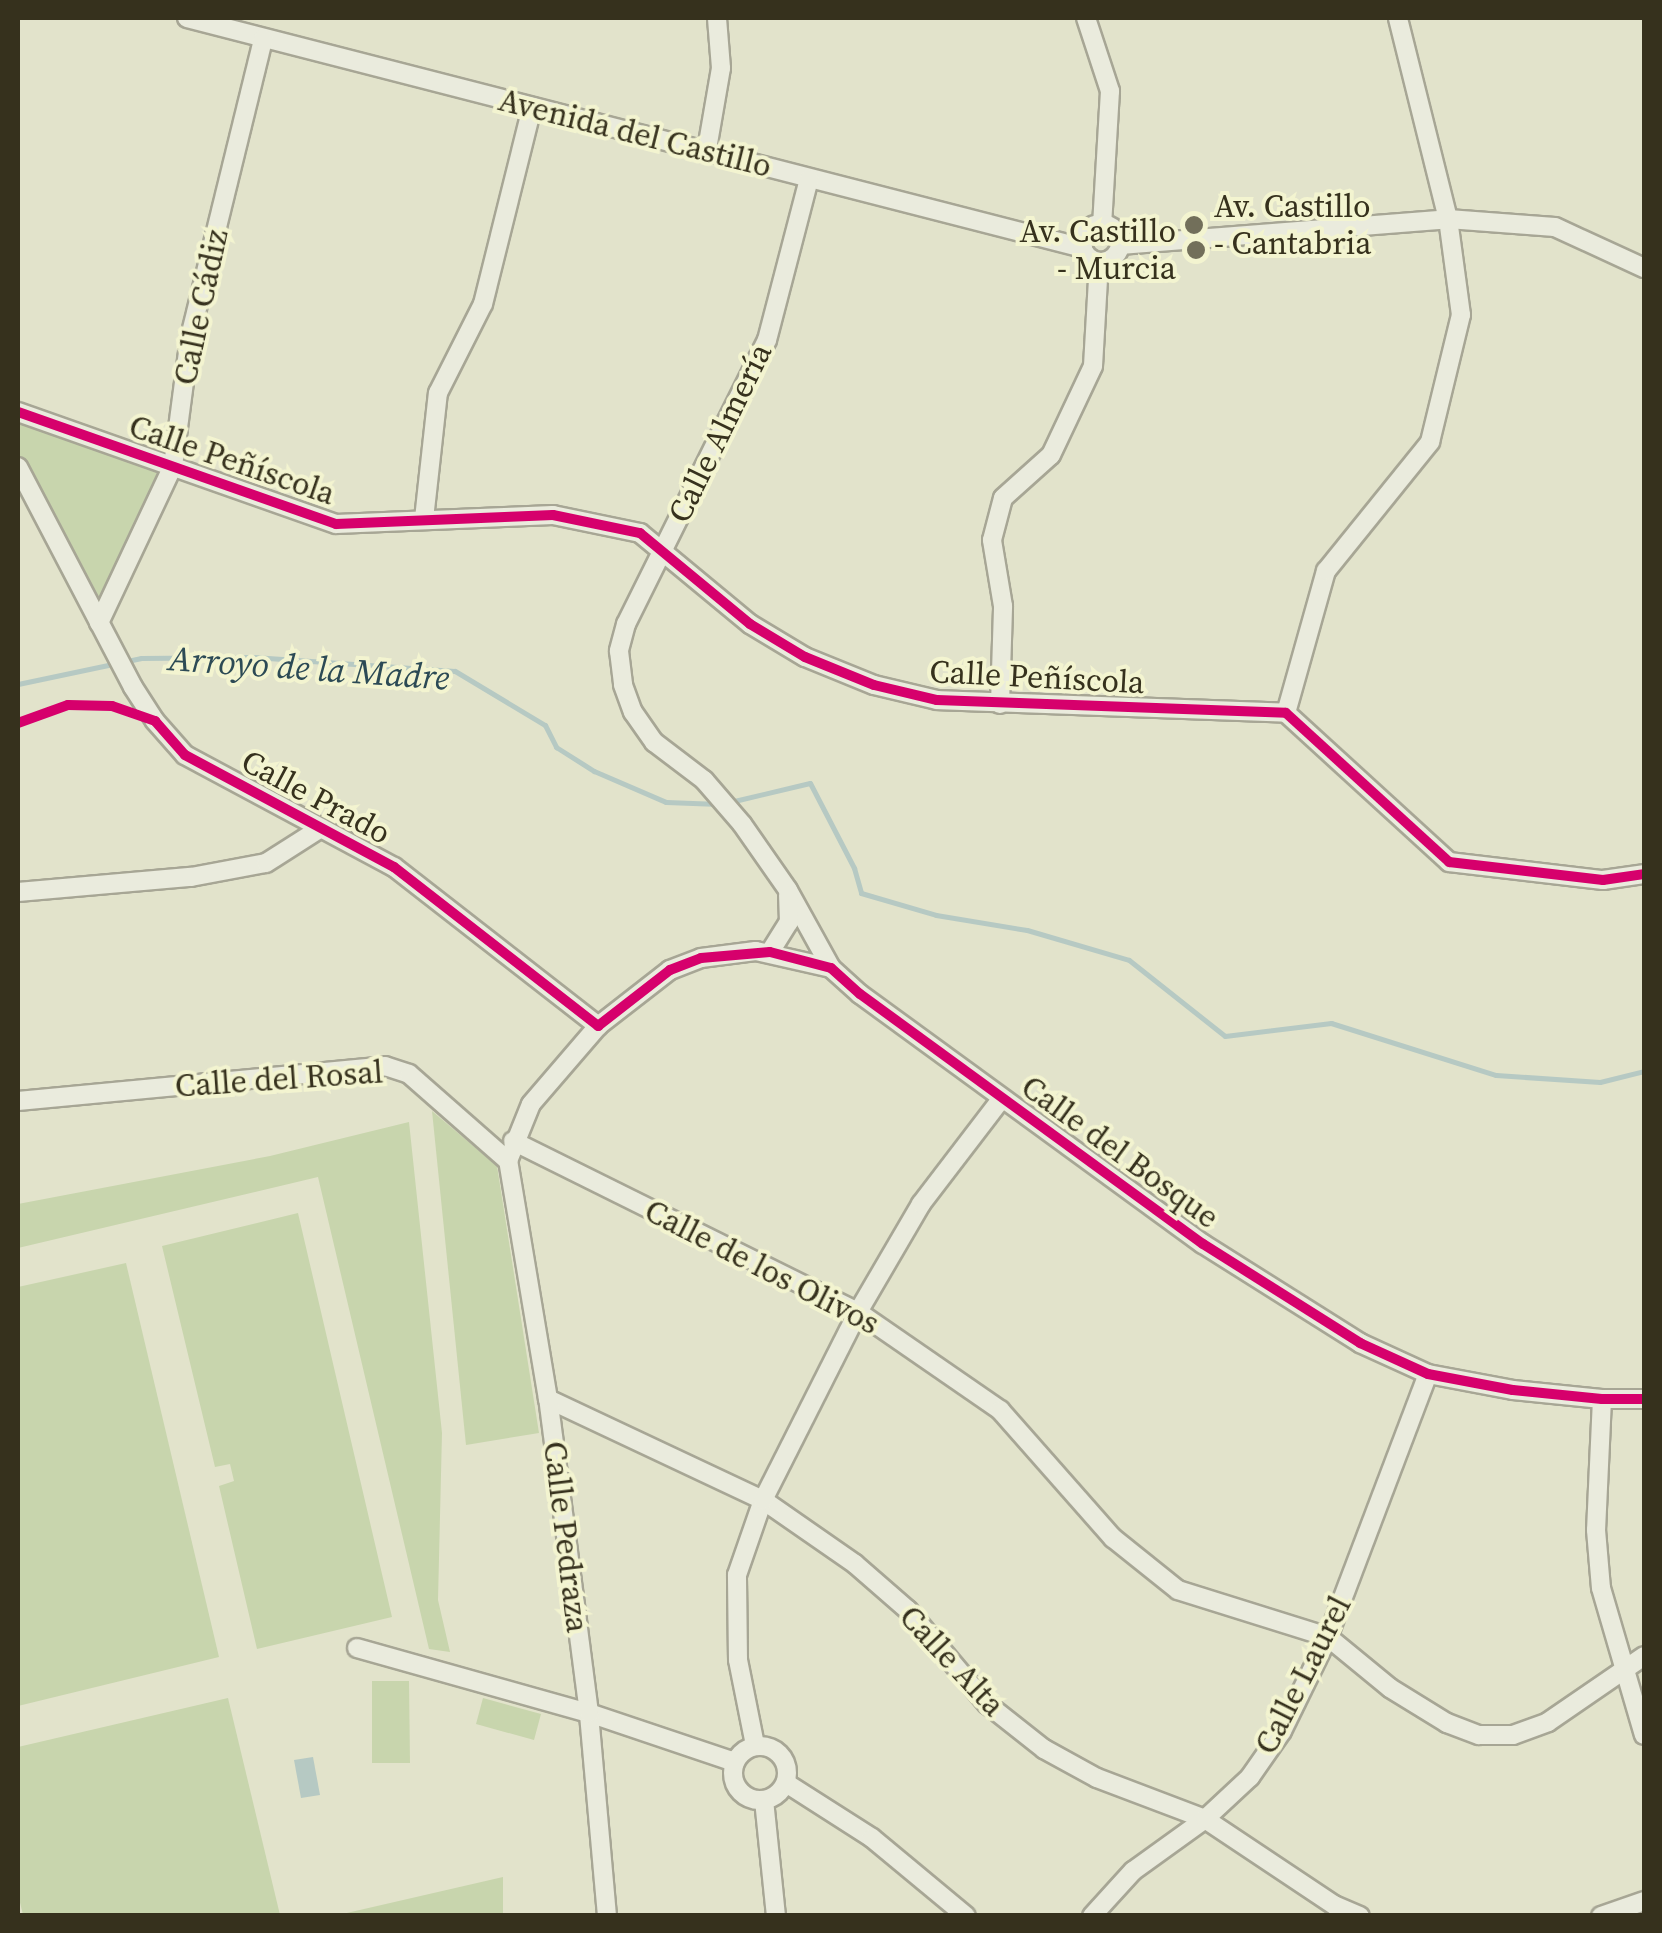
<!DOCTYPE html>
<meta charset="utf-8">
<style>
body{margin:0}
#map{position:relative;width:1662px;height:1933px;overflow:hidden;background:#e2e3cb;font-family:"Source Serif 4",serif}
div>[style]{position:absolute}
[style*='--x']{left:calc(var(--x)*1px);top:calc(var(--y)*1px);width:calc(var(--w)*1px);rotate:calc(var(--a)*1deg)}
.green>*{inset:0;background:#c8d5ad}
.water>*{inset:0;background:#b6c9c3}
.stream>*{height:5px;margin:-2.5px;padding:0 2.5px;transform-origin:2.5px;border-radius:2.5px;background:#b6c9c3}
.roads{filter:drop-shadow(2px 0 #a7a695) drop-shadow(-2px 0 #a7a695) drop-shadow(0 2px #a7a695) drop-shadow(0 -2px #a7a695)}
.minor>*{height:18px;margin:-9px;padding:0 9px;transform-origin:9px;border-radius:9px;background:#eaebdd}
.minor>.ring{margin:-9px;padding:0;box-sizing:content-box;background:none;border:18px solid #eaebdd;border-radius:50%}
.cycleway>*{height:10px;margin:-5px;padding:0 5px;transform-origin:5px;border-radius:5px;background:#d6006c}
.dots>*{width:28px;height:28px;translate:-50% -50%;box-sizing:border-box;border:5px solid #f3f4d0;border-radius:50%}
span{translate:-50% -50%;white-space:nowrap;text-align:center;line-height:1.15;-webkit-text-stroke:8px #f3f4d0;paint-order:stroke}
.street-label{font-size:32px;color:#36311d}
.poi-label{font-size:32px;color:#36311d}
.left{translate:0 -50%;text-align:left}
.right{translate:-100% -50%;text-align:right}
.water-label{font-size:35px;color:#2c4a55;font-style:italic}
.frame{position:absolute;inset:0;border:20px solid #36311d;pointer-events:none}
</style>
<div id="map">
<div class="green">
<i style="clip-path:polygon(18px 411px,173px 466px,99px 623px,18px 467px)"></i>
<i style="clip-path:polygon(432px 1111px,497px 1166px,539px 1433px,466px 1445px)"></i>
<i style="clip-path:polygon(409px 1122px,442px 1433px,438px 1600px,450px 1652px,429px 1649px,318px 1177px,18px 1248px,18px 1204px,270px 1156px)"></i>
<i style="clip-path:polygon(298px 1213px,392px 1617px,257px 1649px,219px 1486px,234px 1481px,230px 1464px,215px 1467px,162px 1246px)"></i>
<i style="clip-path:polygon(126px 1263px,219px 1657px,18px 1706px,18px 1287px)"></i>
<i style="clip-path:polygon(372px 1681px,409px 1681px,410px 1763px,372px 1763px)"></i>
<i style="clip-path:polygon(228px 1698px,280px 1915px,23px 1915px,18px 1894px,18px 1747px)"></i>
<i style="clip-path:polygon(483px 1698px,541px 1714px,534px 1740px,476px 1724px)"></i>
<i style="clip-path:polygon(503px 1877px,503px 1915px,338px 1915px)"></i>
</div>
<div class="water">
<i style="clip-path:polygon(313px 1757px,320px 1795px,301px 1798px,294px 1760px)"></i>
</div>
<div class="stream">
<i style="--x:18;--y:684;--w:126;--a:-11.9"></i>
<i style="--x:141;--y:658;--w:112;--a:-0.5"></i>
<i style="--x:253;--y:657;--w:202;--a:4"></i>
<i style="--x:455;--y:671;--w:105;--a:31"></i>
<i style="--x:545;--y:725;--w:25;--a:63"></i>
<i style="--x:556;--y:747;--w:45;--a:32.3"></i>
<i style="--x:594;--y:771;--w:78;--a:23.3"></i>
<i style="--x:666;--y:802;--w:53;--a:2.2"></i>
<i style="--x:730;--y:802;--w:82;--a:-13.4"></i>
<i style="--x:810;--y:783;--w:96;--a:62.6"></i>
<i style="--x:854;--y:868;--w:26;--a:74"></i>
<i style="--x:861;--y:893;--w:78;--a:16.3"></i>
<i style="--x:936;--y:915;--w:92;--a:9.4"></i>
<i style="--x:1027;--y:930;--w:106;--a:16.4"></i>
<i style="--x:1129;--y:960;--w:122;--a:38.4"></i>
<i style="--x:1225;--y:1036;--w:107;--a:-7"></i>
<i style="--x:1331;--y:1023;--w:173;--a:17.5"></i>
<i style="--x:1496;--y:1075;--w:104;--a:3.9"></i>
<i style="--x:1600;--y:1082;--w:45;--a:-14"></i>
</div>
<div class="roads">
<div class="minor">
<i style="--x:187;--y:18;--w:925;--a:14.4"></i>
<i style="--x:1086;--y:18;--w:77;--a:71.8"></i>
<i style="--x:1110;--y:91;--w:134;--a:93.4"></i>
<i style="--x:707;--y:149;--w:82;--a:-80.2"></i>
<i style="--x:721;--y:68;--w:50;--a:-94.6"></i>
<i style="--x:809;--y:179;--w:166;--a:104.6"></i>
<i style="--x:767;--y:340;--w:317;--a:116.4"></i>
<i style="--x:626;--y:624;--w:28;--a:105"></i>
<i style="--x:619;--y:651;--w:34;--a:83"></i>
<i style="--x:623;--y:685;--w:29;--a:70"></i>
<i style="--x:633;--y:712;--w:37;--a:55"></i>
<i style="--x:654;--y:742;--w:63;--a:37.2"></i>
<i style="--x:704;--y:780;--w:58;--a:49.2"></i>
<i style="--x:742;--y:824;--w:80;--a:55.1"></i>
<i style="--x:788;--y:890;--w:89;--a:61.1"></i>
<i class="ring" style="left:1082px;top:224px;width:20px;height:20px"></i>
<i style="--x:1120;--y:245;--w:329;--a:-4.5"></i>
<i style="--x:1448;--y:219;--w:107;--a:4.3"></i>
<i style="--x:1555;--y:227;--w:98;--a:24.7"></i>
<i style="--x:18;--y:412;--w:337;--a:19.4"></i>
<i style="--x:336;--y:524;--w:217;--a:-2.4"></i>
<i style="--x:553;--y:515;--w:89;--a:11.7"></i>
<i style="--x:640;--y:533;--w:143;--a:39.6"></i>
<i style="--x:750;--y:624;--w:64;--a:31"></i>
<i style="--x:805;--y:657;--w:74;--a:22.1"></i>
<i style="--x:874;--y:685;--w:65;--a:13.4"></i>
<i style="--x:937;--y:700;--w:349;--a:2.1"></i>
<i style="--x:1286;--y:713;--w:221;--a:42.4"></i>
<i style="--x:1449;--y:862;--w:155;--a:6.7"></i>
<i style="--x:1603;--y:880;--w:41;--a:-8.3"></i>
<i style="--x:18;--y:467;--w:248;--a:62.4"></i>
<i style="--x:133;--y:687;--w:40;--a:57.1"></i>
<i style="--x:155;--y:721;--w:45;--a:48.6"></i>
<i style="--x:185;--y:755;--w:237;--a:28.2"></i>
<i style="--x:394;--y:867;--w:259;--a:37.9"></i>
<i style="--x:424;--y:519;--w:127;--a:-83.7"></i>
<i style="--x:438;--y:393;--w:100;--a:-63.2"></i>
<i style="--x:483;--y:304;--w:203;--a:-76"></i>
<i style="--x:99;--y:623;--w:174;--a:-64.8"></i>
<i style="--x:173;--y:466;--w:130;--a:-82.5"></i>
<i style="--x:190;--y:337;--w:307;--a:-76.2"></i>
<i style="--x:1000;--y:704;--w:98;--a:-88.2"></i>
<i style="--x:1003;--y:606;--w:67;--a:-99.5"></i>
<i style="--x:992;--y:540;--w:43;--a:-75.3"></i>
<i style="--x:1003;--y:498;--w:64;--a:-41.9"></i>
<i style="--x:1051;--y:455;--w:98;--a:-64.7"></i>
<i style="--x:1093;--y:366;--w:104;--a:-86.7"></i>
<i style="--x:1286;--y:713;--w:148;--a:-74.3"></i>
<i style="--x:1326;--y:571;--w:166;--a:-51.1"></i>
<i style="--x:1430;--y:442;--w:131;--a:-76.3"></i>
<i style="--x:1461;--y:315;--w:97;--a:-97.7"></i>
<i style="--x:1448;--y:219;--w:207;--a:-104"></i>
<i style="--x:18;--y:892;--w:174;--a:-5"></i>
<i style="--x:191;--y:877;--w:76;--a:-10.6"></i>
<i style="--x:266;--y:863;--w:65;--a:-32.5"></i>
<i style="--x:770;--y:952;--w:36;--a:-58"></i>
<i style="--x:789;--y:922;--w:27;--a:-92"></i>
<i style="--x:18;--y:1101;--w:369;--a:-5.4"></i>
<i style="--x:385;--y:1066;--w:25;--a:18"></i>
<i style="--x:409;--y:1074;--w:132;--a:41.3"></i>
<i style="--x:513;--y:1141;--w:385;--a:26.4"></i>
<i style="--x:858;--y:1312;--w:173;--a:34.6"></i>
<i style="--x:1000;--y:1410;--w:171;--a:48.6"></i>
<i style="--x:1113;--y:1538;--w:83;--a:38.7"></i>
<i style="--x:1178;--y:1590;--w:157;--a:17.4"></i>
<i style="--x:1328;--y:1637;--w:80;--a:39.4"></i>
<i style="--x:1390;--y:1688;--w:67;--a:31.6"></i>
<i style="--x:1447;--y:1723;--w:34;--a:21"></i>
<i style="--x:1479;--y:1735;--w:34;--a:0"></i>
<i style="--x:1513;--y:1735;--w:37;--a:-20"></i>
<i style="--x:1548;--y:1722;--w:116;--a:-34.5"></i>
<i style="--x:548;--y:1399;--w:238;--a:25.2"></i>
<i style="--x:763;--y:1500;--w:112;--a:34.8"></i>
<i style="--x:855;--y:1564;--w:70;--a:41"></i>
<i style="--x:908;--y:1610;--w:123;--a:50"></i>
<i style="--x:987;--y:1704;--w:73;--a:38.3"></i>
<i style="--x:1044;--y:1749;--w:60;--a:28.7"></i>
<i style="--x:1097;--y:1778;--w:116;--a:20.8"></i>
<i style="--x:1205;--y:1819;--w:155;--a:33.7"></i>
<i style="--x:1334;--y:1905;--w:28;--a:23"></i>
<i style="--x:1602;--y:1399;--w:131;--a:92.6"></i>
<i style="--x:1596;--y:1530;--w:58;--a:85.1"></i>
<i style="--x:1601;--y:1588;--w:153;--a:73.7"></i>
<i style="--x:357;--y:1648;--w:241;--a:15.7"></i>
<i style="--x:589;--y:1713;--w:154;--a:18.6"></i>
<i style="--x:755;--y:1745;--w:87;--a:-101.3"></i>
<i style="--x:738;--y:1660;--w:85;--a:-90.7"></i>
<i style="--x:737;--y:1575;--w:79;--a:-70.9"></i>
<i style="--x:763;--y:1500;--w:211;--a:-63.2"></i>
<i style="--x:858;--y:1312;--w:125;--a:-59.7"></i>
<i style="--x:921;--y:1204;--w:133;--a:-52.6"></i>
<i class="ring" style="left:733px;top:1746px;width:36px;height:36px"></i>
<i style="--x:786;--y:1783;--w:102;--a:32.6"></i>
<i style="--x:872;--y:1838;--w:122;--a:39.7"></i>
<i style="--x:764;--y:1800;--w:117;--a:84.1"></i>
<i style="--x:607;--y:1916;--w:204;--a:-95.1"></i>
<i style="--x:589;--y:1713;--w:317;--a:-97.4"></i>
<i style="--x:548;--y:1399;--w:241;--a:-99.5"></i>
<i style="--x:508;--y:1161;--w:61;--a:-68"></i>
<i style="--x:531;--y:1104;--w:103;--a:-49.3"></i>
<i style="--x:598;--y:1026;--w:91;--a:-37.9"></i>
<i style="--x:670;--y:970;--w:33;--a:-21"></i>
<i style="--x:701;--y:958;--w:55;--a:-7.3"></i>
<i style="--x:756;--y:951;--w:77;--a:12.8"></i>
<i style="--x:831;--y:968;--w:39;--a:42"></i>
<i style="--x:860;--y:994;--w:424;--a:36.1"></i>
<i style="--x:1203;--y:1244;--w:186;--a:32.2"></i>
<i style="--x:1360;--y:1343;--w:75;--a:24.5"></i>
<i style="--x:1428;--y:1374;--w:86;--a:10.7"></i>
<i style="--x:1513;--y:1390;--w:89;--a:5.8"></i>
<i style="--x:1602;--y:1399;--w:42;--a:0"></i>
<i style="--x:1092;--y:1916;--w:61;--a:-47.7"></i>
<i style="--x:1133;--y:1871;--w:89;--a:-35.8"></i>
<i style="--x:1205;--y:1819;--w:62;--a:-43"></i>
<i style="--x:1250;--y:1777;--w:56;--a:-55.2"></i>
<i style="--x:1282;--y:1731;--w:105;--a:-63.9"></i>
<i style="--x:1328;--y:1637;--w:281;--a:-69.2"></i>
<i style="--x:1601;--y:1916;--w:46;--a:-19.2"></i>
</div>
</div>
<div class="cycleway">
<i style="--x:18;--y:412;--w:337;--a:19.4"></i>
<i style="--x:336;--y:524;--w:217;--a:-2.4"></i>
<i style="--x:553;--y:515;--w:89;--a:11.7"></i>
<i style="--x:640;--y:533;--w:143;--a:39.6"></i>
<i style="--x:750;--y:624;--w:64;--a:31"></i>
<i style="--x:805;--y:657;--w:74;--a:22.1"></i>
<i style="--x:874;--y:685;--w:65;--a:13.4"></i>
<i style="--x:937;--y:700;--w:349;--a:2.1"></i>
<i style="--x:1286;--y:713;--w:221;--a:42.4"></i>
<i style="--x:1449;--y:862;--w:155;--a:6.7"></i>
<i style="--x:1603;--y:880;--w:41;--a:-8.3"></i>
<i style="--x:18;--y:723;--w:53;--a:-19.8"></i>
<i style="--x:68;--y:705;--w:44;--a:1.3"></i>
<i style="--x:112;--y:706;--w:46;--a:19.2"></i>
<i style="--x:155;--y:721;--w:45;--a:48.6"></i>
<i style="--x:185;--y:755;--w:237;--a:28.2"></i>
<i style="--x:394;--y:867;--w:259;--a:37.9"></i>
<i style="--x:598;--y:1026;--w:91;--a:-37.9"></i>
<i style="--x:670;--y:970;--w:33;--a:-21"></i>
<i style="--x:701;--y:958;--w:69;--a:-5"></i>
<i style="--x:770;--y:952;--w:63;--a:14.7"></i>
<i style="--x:831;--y:968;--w:39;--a:42"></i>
<i style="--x:860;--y:994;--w:424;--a:36.1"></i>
<i style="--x:1203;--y:1244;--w:186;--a:32.2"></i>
<i style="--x:1360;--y:1343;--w:75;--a:24.5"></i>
<i style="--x:1428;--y:1374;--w:86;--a:10.7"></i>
<i style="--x:1513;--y:1390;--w:89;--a:5.8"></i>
<i style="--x:1602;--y:1399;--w:42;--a:0"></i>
</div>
<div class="dots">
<i style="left:1194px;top:225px;background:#726f5a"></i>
<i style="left:1196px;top:250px;background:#726f5a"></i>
</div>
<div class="street-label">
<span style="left:635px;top:133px;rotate:14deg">Avenida del Castillo</span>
<span style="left:201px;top:307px;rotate:-78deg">Calle Cádiz</span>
<span style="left:720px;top:433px;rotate:-64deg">Calle Almería</span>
<span style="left:232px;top:460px;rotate:19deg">Calle Peñíscola</span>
<span style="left:1037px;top:677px;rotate:3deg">Calle Peñíscola</span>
<span style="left:316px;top:797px;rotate:28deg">Calle Prado</span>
<span style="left:279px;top:1079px;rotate:-4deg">Calle del Rosal</span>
<span style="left:1120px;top:1152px;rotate:36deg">Calle del Bosque</span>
<span style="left:762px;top:1267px;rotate:27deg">Calle de los Olivos</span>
<span style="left:566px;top:1537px;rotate:83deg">Calle Pedraza</span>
<span style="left:952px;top:1661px;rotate:47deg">Calle Alta</span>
<span style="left:1303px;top:1675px;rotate:-63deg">Calle Laurel</span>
</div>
<div class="poi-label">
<span class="left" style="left:1214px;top:225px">Av. Castillo<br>- Cantabria</span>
<span class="right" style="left:1176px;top:250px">Av. Castillo<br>- Murcia</span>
</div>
<div class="water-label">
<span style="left:309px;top:668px;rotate:4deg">Arroyo de la Madre</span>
</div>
<div class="frame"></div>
</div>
